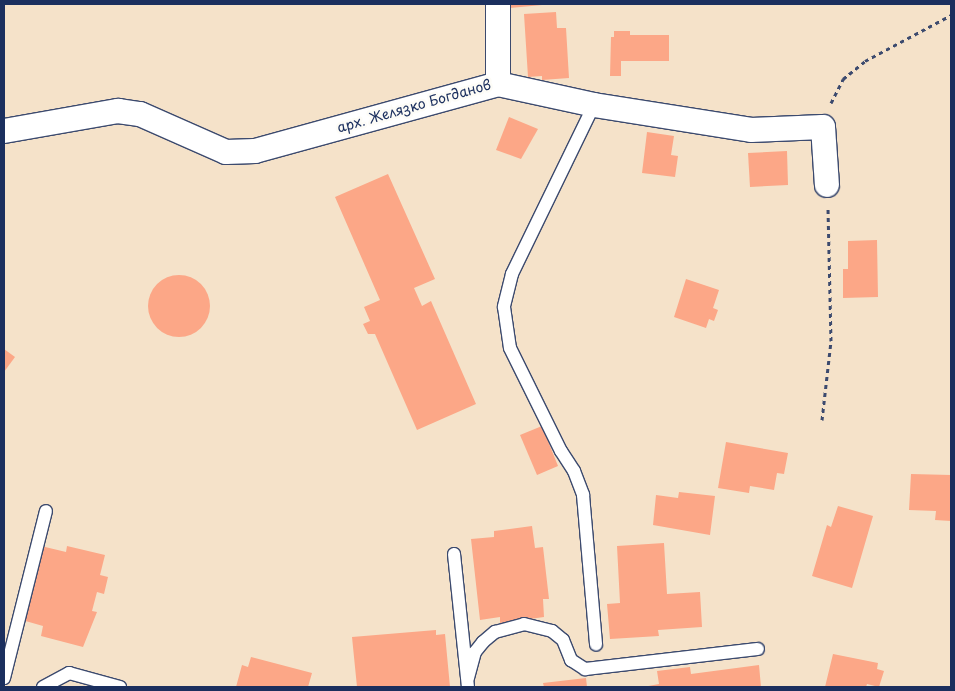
<!DOCTYPE html>
<meta charset="utf-8">
<style>
body{margin:0}
#map{position:relative;width:955px;height:691px;overflow:hidden;background:#f5e2c9;font-family:"Playpen Sans",sans-serif}
div>[style]{position:absolute}
[style*='--x']{left:calc(var(--x)*1px);top:calc(var(--y)*1px);width:calc(var(--w)*1px);rotate:calc(var(--a)*1deg)}
.building>*{inset:0;background:#fca787}
.round{border-radius:50%}
.path>*{height:3px;margin-top:-1.5px;transform-origin:0;background:repeating-linear-gradient(90deg,#3c4a6e 0 4px,transparent 0 8px)}
.roads{filter:drop-shadow(1px 0 #3c4a6e) drop-shadow(-1px 0 #3c4a6e) drop-shadow(0 1px #3c4a6e) drop-shadow(0 -1px #3c4a6e)}
.lane>*{height:12px;margin:-6px;padding:0 6px;transform-origin:6px;border-radius:6px;background:#fff}
.street>*{height:24px;margin:-12px;padding:0 12px;transform-origin:12px;border-radius:12px;background:#fff}
span{translate:-50% -50%;white-space:nowrap;text-align:center;line-height:1.15;-webkit-text-stroke:5px #fdfcf7;paint-order:stroke}
.street-label{font-size:14px;color:#1b2f5e}
.frame{position:absolute;inset:0;border:5px solid #1b2f5e;pointer-events:none}
</style>
<div id="map">
<div class="building">
<i style="clip-path:polygon(509px 4px,542px 4px,542px 5px,510px 8px)"></i>
<i style="clip-path:polygon(556px 12px,557px 28px,566px 28px,569px 78px,542px 80px,542px 76px,528px 77px,524px 14px)"></i>
<i style="clip-path:polygon(614px 31px,630px 31px,630px 35px,669px 35px,669px 61px,621px 61px,621px 76px,610px 76px,611px 37px,614px 37px)"></i>
<i style="clip-path:polygon(509px 117px,538px 129px,521px 159px,496px 150px)"></i>
<i style="clip-path:polygon(647px 132px,674px 136px,671px 155px,678px 156px,675px 177px,642px 173px)"></i>
<i style="clip-path:polygon(787px 151px,788px 185px,750px 187px,748px 153px)"></i>
<i style="clip-path:polygon(388px 174px,435px 279px,414px 288px,422px 306px,431px 301px,476px 404px,417px 430px,375px 334px,368px 334px,363px 324px,370px 321px,364px 307px,380px 300px,335px 197px)"></i>
<i style="clip-path:polygon(877px 240px,878px 297px,843px 298px,843px 269px,848px 269px,848px 241px)"></i>
<i class="round" style="left:148px;top:275px;width:62px;height:62px"></i>
<i style="clip-path:polygon(686px 279px,719px 290px,713px 308px,718px 310px,714px 321px,709px 319px,706px 328px,674px 317px)"></i>
<i style="clip-path:polygon(4px 349px,15px 357px,4px 372px)"></i>
<i style="clip-path:polygon(542px 426px,558px 466px,537px 475px,520px 435px)"></i>
<i style="clip-path:polygon(726px 442px,788px 453px,784px 474px,777px 473px,774px 490px,750px 486px,749px 493px,718px 488px)"></i>
<i style="clip-path:polygon(911px 474px,951px 475px,951px 521px,935px 520px,936px 511px,909px 510px)"></i>
<i style="clip-path:polygon(679px 492px,715px 496px,710px 535px,653px 525px,656px 495px,678px 498px)"></i>
<i style="clip-path:polygon(838px 506px,873px 516px,852px 588px,812px 576px,827px 525px,831px 527px)"></i>
<i style="clip-path:polygon(532px 526px,535px 548px,543px 547px,549px 599px,543px 599px,544px 617px,500px 623px,500px 617px,480px 620px,471px 539px,494px 537px,494px 531px)"></i>
<i style="clip-path:polygon(664px 543px,667px 594px,700px 592px,702px 627px,658px 630px,659px 636px,610px 639px,607px 604px,620px 603px,617px 546px)"></i>
<i style="clip-path:polygon(41px 546px,66px 552px,67px 546px,105px 555px,100px 575px,108px 577px,104px 594px,97px 592px,92px 611px,97px 612px,83px 647px,41px 636px,43px 626px,22px 620px)"></i>
<i style="clip-path:polygon(436px 630px,436px 635px,445px 634px,450px 687px,357px 687px,352px 637px)"></i>
<i style="clip-path:polygon(833px 654px,878px 663px,877px 669px,884px 671px,879px 687px,867px 684px,866px 687px,825px 687px)"></i>
<i style="clip-path:polygon(251px 657px,312px 673px,308px 687px,236px 687px,242px 665px,248px 667px)"></i>
<i style="clip-path:polygon(759px 665px,761px 687px,643px 687px,659px 684px,657px 671px,690px 667px,691px 674px)"></i>
<i style="clip-path:polygon(586px 678px,587px 687px,544px 687px,543px 683px)"></i>
</div>
<div class="path">
<i style="--x:831;--y:103;--w:27;--a:-63"></i>
<i style="--x:843;--y:79;--w:28;--a:-39"></i>
<i style="--x:865;--y:61;--w:98;--a:-28.1"></i>
<i style="--x:822;--y:420;--w:80;--a:-83.5"></i>
<i style="--x:831;--y:341;--w:132;--a:-91.3"></i>
</div>
<div class="roads">
<div class="lane">
<i style="--x:594;--y:105;--w:188;--a:115.9"></i>
<i style="--x:512;--y:274;--w:34;--a:104"></i>
<i style="--x:504;--y:307;--w:41;--a:81.7"></i>
<i style="--x:510;--y:348;--w:115;--a:63.7"></i>
<i style="--x:561;--y:451;--w:24;--a:57"></i>
<i style="--x:574;--y:471;--w:26;--a:69"></i>
<i style="--x:583;--y:495;--w:150;--a:85"></i>
<i style="--x:454;--y:554;--w:134;--a:84"></i>
<i style="--x:4;--y:678;--w:172;--a:-75.9"></i>
<i style="--x:468;--y:678;--w:27;--a:-75"></i>
<i style="--x:475;--y:652;--w:13;--a:-51"></i>
<i style="--x:483;--y:642;--w:16;--a:-40"></i>
<i style="--x:495;--y:632;--w:30;--a:-15"></i>
<i style="--x:524;--y:624;--w:29;--a:14"></i>
<i style="--x:552;--y:631;--w:14;--a:39"></i>
<i style="--x:563;--y:640;--w:22;--a:68"></i>
<i style="--x:571;--y:660;--w:17;--a:33"></i>
<i style="--x:585;--y:669;--w:174;--a:-6.6"></i>
<i style="--x:43;--y:687;--w:30;--a:-28"></i>
<i style="--x:69;--y:673;--w:53;--a:15.4"></i>
</div>
<div class="street">
<i style="--x:498;--y:84;--w:98;--a:12.3"></i>
<i style="--x:594;--y:105;--w:159;--a:9"></i>
<i style="--x:751;--y:130;--w:72;--a:-2.4"></i>
<i style="--x:823;--y:127;--w:58;--a:86.1"></i>
<i style="--x:4;--y:131;--w:116;--a:-10"></i>
<i style="--x:118;--y:111;--w:22;--a:8"></i>
<i style="--x:140;--y:114;--w:94;--a:23.8"></i>
<i style="--x:226;--y:152;--w:29;--a:-2"></i>
<i style="--x:255;--y:151;--w:252;--a:-15.4"></i>
<i style="--x:498;--y:84;--w:80;--a:-90"></i>
</div>
</div>
<div class="street-label">
<span style="left:414px;top:106px;rotate:-16deg">арх. Желязко Богданов</span>
</div>
<div class="frame"></div>
</div>
